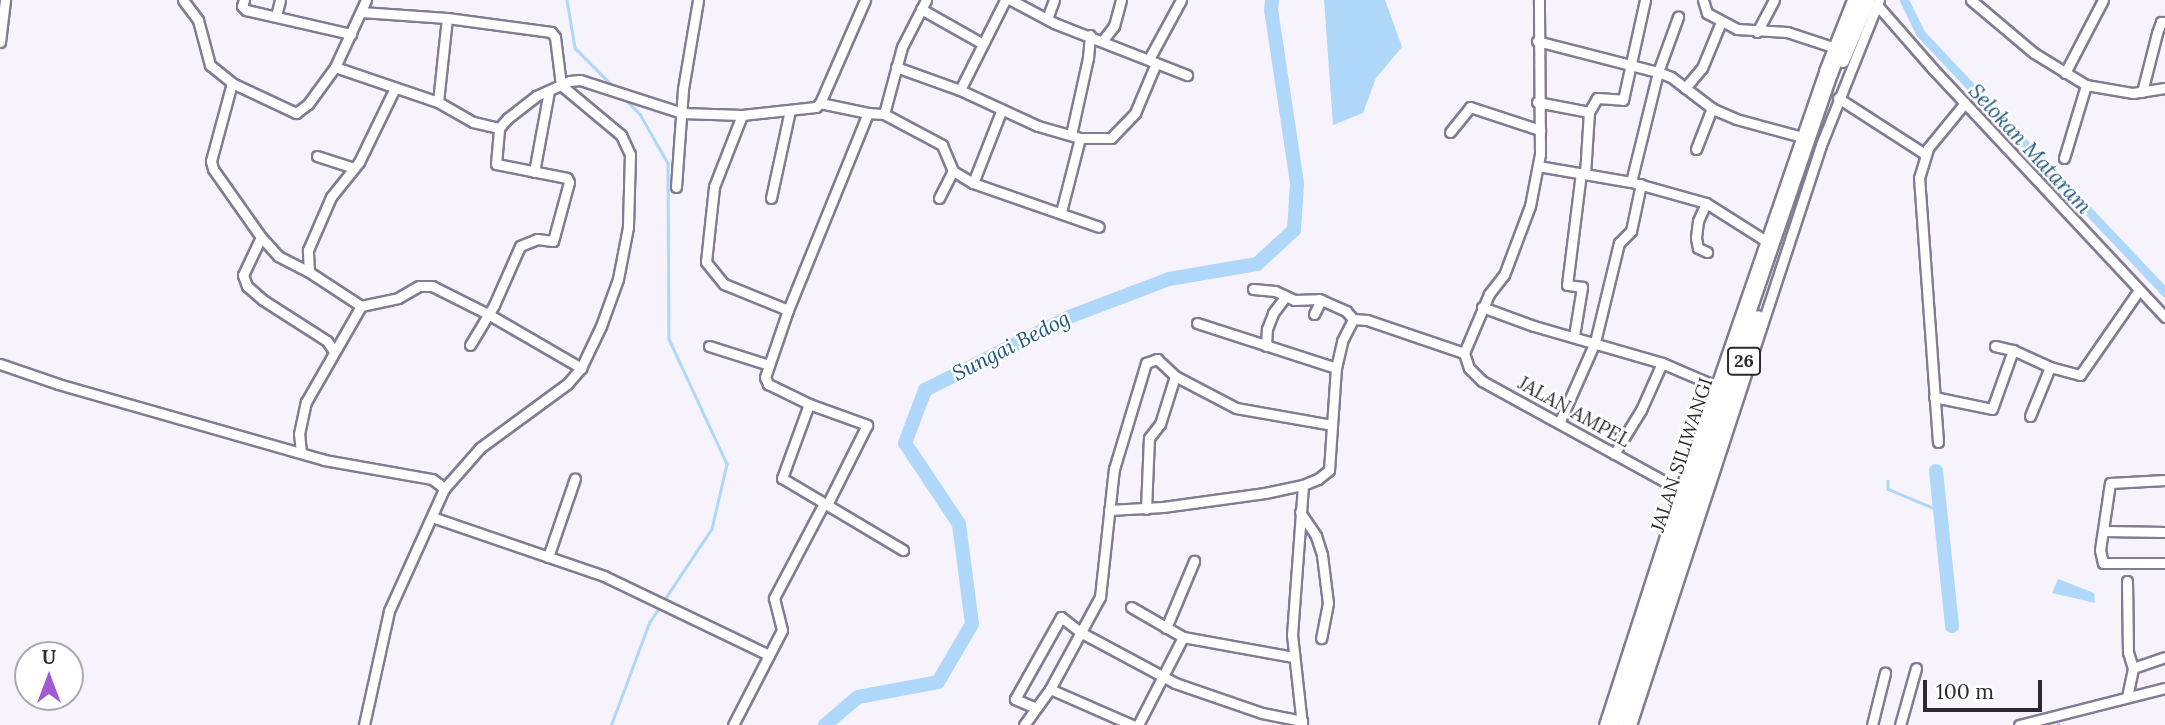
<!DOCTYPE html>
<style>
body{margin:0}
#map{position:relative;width:2165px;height:725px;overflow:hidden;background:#f6f3fc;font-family:Lora,serif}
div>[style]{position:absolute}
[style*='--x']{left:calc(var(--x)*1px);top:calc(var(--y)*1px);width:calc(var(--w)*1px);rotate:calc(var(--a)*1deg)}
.water>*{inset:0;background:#afd7fa}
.stream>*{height:2.5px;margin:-1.25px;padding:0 1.25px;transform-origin:1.25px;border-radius:1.25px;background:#afd7fa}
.canal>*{height:9px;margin:-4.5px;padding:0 4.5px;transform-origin:4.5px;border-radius:4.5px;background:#afd7fa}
.river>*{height:14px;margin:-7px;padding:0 7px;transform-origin:7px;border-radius:7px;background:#afd7fa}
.roads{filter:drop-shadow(2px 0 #837c91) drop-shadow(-2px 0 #837c91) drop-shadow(0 2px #837c91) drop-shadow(0 -2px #837c91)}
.minor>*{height:9px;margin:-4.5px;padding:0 4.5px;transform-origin:4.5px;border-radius:4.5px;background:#fff}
.highway>*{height:12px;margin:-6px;padding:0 6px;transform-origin:6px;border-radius:6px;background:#fff}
span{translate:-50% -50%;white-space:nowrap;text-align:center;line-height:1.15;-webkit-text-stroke:5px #fff;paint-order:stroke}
.shield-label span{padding:2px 5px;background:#fff;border:2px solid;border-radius:5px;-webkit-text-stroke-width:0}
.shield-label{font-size:18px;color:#2c2931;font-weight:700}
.street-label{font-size:19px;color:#2c2931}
.water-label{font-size:21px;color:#1d557e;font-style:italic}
.north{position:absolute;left:14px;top:641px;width:70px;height:70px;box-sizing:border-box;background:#fff;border:2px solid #aba9ad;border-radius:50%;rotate:0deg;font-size:19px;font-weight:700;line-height:28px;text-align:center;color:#2c2931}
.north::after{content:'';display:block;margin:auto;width:24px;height:32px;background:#a059ce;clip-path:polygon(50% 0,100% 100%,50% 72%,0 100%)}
.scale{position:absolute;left:1923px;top:680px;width:119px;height:32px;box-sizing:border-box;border:4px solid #2c2931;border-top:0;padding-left:9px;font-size:21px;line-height:24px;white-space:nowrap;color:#2c2931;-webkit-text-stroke:5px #fff;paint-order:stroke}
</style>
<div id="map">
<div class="water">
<i style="clip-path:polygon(1324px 0,1385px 0,1402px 47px,1376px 78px,1363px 113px,1333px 125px)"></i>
<i style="clip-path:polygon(2058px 579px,2094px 593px,2095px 603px,2052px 593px)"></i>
</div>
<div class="stream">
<i style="--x:567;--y:0;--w:49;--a:80.5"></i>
<i style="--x:575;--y:48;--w:57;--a:45"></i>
<i style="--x:624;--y:98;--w:23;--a:45"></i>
<i style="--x:640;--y:114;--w:56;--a:60.3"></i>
<i style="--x:668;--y:163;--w:176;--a:89.7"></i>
<i style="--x:669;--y:339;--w:138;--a:65.1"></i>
<i style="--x:727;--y:464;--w:67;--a:103"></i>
<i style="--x:712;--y:529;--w:87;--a:123.7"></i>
<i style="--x:1888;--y:481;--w:8;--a:90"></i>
<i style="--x:1888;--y:489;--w:52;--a:22.6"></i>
<i style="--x:2058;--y:723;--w:2;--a:63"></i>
<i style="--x:611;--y:725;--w:109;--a:-69.6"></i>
<i style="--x:649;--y:623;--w:20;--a:-57"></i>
</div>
<div class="canal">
<i style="--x:1904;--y:0;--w:37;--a:64"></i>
<i style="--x:1920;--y:33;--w:357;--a:46.6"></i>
</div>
<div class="river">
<i style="--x:1936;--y:471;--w:156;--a:84.1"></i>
<i style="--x:825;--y:725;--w:43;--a:-40.3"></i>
<i style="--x:858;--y:697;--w:81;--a:-10.6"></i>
<i style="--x:938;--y:682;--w:67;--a:-59.6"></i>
<i style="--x:972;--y:624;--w:101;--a:-97.4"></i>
<i style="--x:959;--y:524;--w:97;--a:-123.7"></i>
<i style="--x:905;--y:443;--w:57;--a:-69.3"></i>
<i style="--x:925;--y:390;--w:161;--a:-26.9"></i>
<i style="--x:1069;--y:317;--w:107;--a:-20.8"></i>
<i style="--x:1169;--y:279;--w:89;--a:-9.7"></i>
<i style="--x:1257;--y:264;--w:50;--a:-42.6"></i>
<i style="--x:1294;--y:230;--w:47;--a:-86.3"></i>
<i style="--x:1297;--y:183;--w:175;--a:-98.5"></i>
<i style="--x:1271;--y:10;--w:10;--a:-84"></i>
</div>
<div class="roads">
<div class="minor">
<i style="--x:183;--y:0;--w:25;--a:53"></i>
<i style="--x:198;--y:20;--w:47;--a:75.1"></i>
<i style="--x:210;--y:65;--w:28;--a:39"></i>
<i style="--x:232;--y:83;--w:71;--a:25.1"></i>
<i style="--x:296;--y:113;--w:15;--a:-37"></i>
<i style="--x:308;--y:104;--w:46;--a:-53.9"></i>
<i style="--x:335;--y:67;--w:74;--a:-65.2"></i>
<i style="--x:244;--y:0;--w:6;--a:108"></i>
<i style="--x:242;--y:6;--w:6;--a:45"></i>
<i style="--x:246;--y:10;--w:108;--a:12.9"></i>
<i style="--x:1011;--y:0;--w:49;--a:28.1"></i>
<i style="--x:1054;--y:23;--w:143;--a:21.4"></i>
<i style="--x:1703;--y:0;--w:14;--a:73"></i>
<i style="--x:1707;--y:13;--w:34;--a:28"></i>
<i style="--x:1737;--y:29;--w:50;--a:3.4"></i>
<i style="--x:1787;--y:32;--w:48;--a:18.1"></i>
<i style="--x:1971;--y:0;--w:82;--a:40.1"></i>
<i style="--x:2034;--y:53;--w:61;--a:31.6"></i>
<i style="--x:2086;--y:85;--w:48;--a:9.7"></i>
<i style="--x:2133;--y:93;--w:32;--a:-9"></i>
<i style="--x:1877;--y:5;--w:85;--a:48.8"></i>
<i style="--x:1933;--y:69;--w:340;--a:46.9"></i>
<i style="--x:921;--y:9;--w:71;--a:29.4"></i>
<i style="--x:361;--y:12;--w:86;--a:4"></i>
<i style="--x:447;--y:18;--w:105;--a:7.7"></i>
<i style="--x:551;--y:32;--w:6;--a:51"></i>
<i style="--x:555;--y:37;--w:48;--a:82.9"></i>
<i style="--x:561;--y:85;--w:78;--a:39.8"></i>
<i style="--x:621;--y:135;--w:21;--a:65"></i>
<i style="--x:630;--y:154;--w:73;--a:91.6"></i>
<i style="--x:628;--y:227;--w:53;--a:100.9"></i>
<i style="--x:618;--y:279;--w:50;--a:109.9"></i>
<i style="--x:601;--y:326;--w:47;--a:115.5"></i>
<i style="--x:581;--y:368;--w:21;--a:131"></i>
<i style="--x:567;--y:384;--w:108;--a:143.7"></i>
<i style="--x:480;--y:448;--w:55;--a:131.3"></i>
<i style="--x:276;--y:16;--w:16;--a:-76"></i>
<i style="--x:1047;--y:19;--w:20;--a:-70"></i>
<i style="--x:1757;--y:32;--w:36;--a:-62"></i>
<i style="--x:1103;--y:40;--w:18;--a:-52"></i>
<i style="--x:1114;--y:26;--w:27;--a:-75"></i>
<i style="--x:1537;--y:41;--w:125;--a:14.4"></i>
<i style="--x:1658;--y:72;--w:14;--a:21"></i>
<i style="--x:1671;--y:77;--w:53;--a:37.3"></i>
<i style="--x:1713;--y:109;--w:25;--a:23"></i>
<i style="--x:1736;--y:119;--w:68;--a:15.3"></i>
<i style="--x:0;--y:42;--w:42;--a:-83.2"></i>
<i style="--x:1149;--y:59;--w:67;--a:-61.5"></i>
<i style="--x:335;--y:67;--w:109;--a:18.8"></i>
<i style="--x:438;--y:102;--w:40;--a:29.7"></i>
<i style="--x:473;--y:122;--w:27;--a:13"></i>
<i style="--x:896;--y:67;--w:68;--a:19.8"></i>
<i style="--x:960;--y:90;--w:101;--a:-63.4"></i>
<i style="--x:2065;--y:73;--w:82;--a:-62.5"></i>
<i style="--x:232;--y:83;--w:81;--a:105.1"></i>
<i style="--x:211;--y:161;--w:8;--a:76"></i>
<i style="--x:213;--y:169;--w:83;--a:54.8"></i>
<i style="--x:261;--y:237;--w:25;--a:48"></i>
<i style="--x:278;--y:256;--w:35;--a:27"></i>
<i style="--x:1685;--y:88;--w:26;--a:-50"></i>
<i style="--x:1702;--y:68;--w:50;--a:-67.6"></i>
<i style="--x:960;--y:90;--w:86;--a:24.8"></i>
<i style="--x:1038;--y:126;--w:44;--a:15.9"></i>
<i style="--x:1080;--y:138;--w:31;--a:0"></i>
<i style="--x:1111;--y:138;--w:35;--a:-46"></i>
<i style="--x:1135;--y:113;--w:54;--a:-67.2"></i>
<i style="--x:2142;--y:92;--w:61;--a:-75.7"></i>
<i style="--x:2157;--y:33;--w:12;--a:-70"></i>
<i style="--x:2161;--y:22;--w:4;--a:0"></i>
<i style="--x:1838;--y:98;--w:103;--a:32.8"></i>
<i style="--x:438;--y:102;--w:84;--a:-83.9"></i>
<i style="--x:1537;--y:102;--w:53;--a:10.9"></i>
<i style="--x:1589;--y:112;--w:16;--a:-60"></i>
<i style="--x:1597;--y:98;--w:26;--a:4"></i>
<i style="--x:1623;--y:100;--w:102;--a:-77.6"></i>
<i style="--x:820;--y:103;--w:49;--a:11.8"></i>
<i style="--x:868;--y:113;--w:213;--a:112.1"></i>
<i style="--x:788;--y:310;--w:71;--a:108.9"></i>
<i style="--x:765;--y:377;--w:8;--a:67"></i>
<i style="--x:768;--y:384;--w:46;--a:26"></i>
<i style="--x:809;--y:404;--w:79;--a:110"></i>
<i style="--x:782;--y:478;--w:141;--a:30.8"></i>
<i style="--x:868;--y:113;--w:16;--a:4"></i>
<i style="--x:884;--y:114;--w:66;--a:28.1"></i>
<i style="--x:942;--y:145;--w:28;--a:67"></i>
<i style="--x:953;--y:171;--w:23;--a:31"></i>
<i style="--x:973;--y:183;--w:133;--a:19.2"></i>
<i style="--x:884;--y:114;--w:69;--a:-75"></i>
<i style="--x:902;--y:47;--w:53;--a:-62.9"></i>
<i style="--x:742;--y:115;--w:77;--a:111.3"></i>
<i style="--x:714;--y:187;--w:75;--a:96.1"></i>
<i style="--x:706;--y:262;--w:28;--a:51"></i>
<i style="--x:724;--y:284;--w:69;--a:22.1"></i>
<i style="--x:1450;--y:132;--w:32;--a:-51"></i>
<i style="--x:1470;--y:107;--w:74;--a:18.2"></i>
<i style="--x:1071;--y:135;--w:79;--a:-77.6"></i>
<i style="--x:1088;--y:58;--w:23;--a:-85"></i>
<i style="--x:1696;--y:149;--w:44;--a:-68.7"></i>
<i style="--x:317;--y:156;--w:39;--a:18"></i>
<i style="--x:2064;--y:158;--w:76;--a:-73.2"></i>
<i style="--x:1538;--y:166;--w:94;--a:9.8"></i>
<i style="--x:1631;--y:182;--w:78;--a:15.6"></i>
<i style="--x:1706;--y:203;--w:71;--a:32.3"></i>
<i style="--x:534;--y:172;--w:82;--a:-79.5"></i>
<i style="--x:1585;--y:174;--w:62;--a:-86.3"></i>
<i style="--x:1631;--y:182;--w:113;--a:-76.2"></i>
<i style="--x:1658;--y:72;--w:59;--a:-70"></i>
<i style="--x:973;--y:183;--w:79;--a:-68.6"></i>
<i style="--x:676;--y:187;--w:98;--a:-85.9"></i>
<i style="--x:683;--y:89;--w:90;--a:-80.4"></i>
<i style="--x:771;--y:198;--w:90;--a:-77.8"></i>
<i style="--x:939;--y:198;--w:30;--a:-63"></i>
<i style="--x:1706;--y:203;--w:20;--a:114"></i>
<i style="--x:1698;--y:221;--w:17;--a:97"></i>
<i style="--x:1696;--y:238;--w:10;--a:79"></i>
<i style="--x:1698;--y:248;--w:10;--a:24"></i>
<i style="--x:1061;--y:212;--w:76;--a:-75.6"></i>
<i style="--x:261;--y:237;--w:42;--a:115.3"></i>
<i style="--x:243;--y:275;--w:12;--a:70"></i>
<i style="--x:247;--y:286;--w:21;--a:41"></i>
<i style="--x:263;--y:300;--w:76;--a:32.6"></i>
<i style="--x:327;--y:341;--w:11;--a:56"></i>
<i style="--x:1253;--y:289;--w:22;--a:5"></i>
<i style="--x:1275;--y:291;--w:21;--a:25"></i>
<i style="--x:1294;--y:300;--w:25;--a:-2"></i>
<i style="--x:1319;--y:299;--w:30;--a:24"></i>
<i style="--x:1346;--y:311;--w:11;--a:49"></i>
<i style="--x:361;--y:306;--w:62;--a:-146.8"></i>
<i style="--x:309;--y:272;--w:22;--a:-93"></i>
<i style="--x:308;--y:250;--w:58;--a:-66.5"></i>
<i style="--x:331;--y:197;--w:45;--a:-51.3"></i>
<i style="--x:359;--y:162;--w:82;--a:-64.1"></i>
<i style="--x:1482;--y:307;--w:55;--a:20.1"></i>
<i style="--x:1534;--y:326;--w:133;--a:16.1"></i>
<i style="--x:1662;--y:363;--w:59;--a:23.1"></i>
<i style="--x:1314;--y:314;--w:16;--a:-63"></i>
<i style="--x:1353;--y:319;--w:14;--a:4"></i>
<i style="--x:1367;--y:320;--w:102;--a:18.8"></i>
<i style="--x:1197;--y:323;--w:146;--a:17.9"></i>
<i style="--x:1574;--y:336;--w:50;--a:-80.7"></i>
<i style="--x:1582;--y:287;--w:15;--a:-172"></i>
<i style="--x:1567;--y:285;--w:113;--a:-82.9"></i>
<i style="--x:470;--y:345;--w:47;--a:-59"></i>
<i style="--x:494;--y:305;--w:64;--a:-66.2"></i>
<i style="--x:520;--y:246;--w:18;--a:-22"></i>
<i style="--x:537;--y:239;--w:16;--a:7"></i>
<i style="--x:553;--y:241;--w:61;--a:-74.8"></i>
<i style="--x:569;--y:182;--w:4;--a:-117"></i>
<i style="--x:567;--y:178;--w:72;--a:-168.8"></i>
<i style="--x:496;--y:164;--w:36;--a:-85"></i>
<i style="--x:499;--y:128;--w:13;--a:-48"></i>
<i style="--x:508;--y:118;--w:36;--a:-38"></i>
<i style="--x:536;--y:96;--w:37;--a:-24"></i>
<i style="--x:570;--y:81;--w:10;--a:-6"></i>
<i style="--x:580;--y:80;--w:107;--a:17.9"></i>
<i style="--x:682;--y:113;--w:60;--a:1.9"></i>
<i style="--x:742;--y:115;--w:74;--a:-6.2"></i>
<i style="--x:816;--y:107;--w:6;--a:-45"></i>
<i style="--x:820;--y:103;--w:112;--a:-66.4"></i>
<i style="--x:709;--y:346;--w:63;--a:17.6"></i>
<i style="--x:1266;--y:346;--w:17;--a:-87"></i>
<i style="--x:1267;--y:329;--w:17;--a:-69"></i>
<i style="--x:1273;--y:313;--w:21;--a:-53"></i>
<i style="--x:1995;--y:346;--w:18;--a:13"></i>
<i style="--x:1464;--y:353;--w:64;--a:-67"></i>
<i style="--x:1489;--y:294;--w:24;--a:-52"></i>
<i style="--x:1504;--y:275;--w:74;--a:-69.4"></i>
<i style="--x:1530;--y:206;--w:53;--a:-79.1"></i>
<i style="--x:1540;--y:154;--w:154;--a:-90.4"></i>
<i style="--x:1464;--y:353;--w:16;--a:72"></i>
<i style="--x:1469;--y:368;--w:18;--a:45"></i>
<i style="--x:1482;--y:381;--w:226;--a:28.8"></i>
<i style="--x:0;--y:364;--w:61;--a:19"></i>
<i style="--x:58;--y:384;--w:277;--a:15.9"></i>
<i style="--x:324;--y:460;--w:110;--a:10"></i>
<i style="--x:432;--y:479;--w:9;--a:36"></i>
<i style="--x:439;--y:484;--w:7;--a:45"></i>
<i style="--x:444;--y:489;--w:134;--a:114.3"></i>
<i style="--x:389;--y:611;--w:117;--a:102.4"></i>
<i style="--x:1934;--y:397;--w:59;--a:11.7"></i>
<i style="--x:1992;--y:409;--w:63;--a:-70.4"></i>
<i style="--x:2013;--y:350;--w:41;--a:24.7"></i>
<i style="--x:2050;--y:367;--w:31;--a:15"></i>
<i style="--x:2080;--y:375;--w:103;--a:-55.2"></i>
<i style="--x:809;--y:404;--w:62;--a:19.9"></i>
<i style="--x:867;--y:425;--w:89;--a:116.6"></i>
<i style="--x:2030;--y:416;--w:53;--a:-67.8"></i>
<i style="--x:1560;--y:421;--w:86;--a:-66.1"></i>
<i style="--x:1595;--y:342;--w:102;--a:-76.4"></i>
<i style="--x:1619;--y:243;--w:17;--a:-45"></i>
<i style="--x:1631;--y:231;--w:48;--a:-78"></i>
<i style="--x:1938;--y:442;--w:265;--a:-94.1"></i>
<i style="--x:1919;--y:178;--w:31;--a:-73"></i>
<i style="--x:1928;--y:148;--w:58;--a:-50.6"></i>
<i style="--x:301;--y:452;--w:18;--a:-96"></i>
<i style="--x:299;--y:434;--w:33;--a:-78"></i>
<i style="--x:306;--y:402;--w:111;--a:-60.2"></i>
<i style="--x:361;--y:306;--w:38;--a:-12"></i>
<i style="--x:398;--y:298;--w:24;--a:-30"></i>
<i style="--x:419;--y:286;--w:13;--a:0"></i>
<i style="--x:432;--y:286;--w:63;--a:26.6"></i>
<i style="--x:488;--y:314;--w:108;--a:30.1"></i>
<i style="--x:1614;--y:454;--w:52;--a:-58.5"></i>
<i style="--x:1641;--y:410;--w:51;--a:-65.9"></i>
<i style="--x:2165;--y:480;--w:55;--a:176.9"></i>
<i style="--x:2110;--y:483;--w:68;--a:98.5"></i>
<i style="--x:2100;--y:550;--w:13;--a:77"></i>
<i style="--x:2103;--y:563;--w:62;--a:0"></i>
<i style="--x:1146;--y:509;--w:71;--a:-87.6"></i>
<i style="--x:1149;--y:438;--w:18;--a:-52"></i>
<i style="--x:1160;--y:424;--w:50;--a:-72.6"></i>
<i style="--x:1109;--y:510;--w:54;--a:-3.2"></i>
<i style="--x:1163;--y:507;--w:103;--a:-7.8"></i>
<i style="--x:1265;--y:493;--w:39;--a:-12"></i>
<i style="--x:1300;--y:512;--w:29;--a:56"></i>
<i style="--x:1316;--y:536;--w:20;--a:72"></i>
<i style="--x:1322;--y:555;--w:48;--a:82.9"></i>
<i style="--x:1328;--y:603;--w:36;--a:101"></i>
<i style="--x:432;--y:517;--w:182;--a:18.9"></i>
<i style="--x:604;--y:576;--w:183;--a:25.6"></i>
<i style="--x:2104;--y:531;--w:61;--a:0.9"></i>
<i style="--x:548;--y:557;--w:83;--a:-71.1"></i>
<i style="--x:2127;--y:581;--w:71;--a:89.2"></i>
<i style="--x:2128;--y:652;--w:17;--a:73"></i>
<i style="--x:2133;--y:668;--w:34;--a:-19"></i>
<i style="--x:1131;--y:607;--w:60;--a:30"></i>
<i style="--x:1166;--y:628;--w:73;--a:-67.3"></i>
<i style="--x:1050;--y:689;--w:90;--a:23.7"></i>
<i style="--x:2127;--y:697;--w:30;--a:-78"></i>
<i style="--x:1036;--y:708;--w:23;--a:-157"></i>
<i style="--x:1015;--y:699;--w:94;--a:-60.7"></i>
<i style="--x:1061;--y:617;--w:24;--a:38"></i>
<i style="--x:1080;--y:632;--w:108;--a:28.2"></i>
<i style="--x:1175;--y:683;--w:92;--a:19"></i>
<i style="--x:1262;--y:713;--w:41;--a:11.3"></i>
<i style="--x:733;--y:725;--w:107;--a:-62.7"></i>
<i style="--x:782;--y:630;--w:33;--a:-104"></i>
<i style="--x:774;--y:598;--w:107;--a:-62.2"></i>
<i style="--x:1024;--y:725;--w:44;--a:-54.2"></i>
<i style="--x:1050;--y:689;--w:105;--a:-61.5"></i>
<i style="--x:1100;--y:597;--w:129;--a:-83.8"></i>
<i style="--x:1114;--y:469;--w:111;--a:-73.2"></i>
<i style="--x:1146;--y:363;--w:12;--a:-20"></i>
<i style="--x:1157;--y:359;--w:25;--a:43"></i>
<i style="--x:1175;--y:376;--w:69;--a:27.7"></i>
<i style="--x:1236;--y:408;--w:97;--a:10"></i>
<i style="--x:1138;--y:725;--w:99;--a:-62.9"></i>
<i style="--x:1183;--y:637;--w:112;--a:10.3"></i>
<i style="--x:1302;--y:725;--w:91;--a:-96.3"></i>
<i style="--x:1292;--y:635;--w:150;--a:-85.8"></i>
<i style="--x:1303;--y:485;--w:16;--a:-22"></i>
<i style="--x:1318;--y:479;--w:14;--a:-39"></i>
<i style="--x:1329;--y:470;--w:102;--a:-86.1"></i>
<i style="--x:1336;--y:368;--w:28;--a:-77"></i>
<i style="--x:1342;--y:341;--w:25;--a:-63"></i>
<i style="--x:1604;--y:725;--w:247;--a:-72.1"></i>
<i style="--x:1680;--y:490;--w:443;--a:-71"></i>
<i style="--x:1824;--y:71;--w:76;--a:-68.5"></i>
<i style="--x:1631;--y:725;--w:610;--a:-71.86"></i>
<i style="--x:1821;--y:145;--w:156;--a:-68.2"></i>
<i style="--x:1872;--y:725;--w:54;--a:-76"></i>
<i style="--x:1900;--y:725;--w:59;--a:-74.3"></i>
<i style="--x:2019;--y:725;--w:151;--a:-14.2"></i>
</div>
<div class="highway">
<i style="--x:1843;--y:61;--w:66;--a:-66.9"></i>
<i style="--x:1613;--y:725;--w:354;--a:-71.9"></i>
<i style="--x:1723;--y:389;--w:333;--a:-71.1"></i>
<i style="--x:1831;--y:74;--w:79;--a:-68.6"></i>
<i style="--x:1625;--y:725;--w:429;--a:-71.9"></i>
</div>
</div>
<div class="shield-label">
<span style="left:1744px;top:361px">26</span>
</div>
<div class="street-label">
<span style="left:1574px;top:412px;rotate:29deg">JALAN AMPEL</span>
<span style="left:1682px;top:455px;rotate:-72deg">JALAN SILIWANGI</span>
</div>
<div class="water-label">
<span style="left:2030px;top:149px;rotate:47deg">Selokan Mataram</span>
<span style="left:1011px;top:346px;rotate:-27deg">Sungai Bedog</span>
</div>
<div class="north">U</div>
<div class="scale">100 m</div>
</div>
